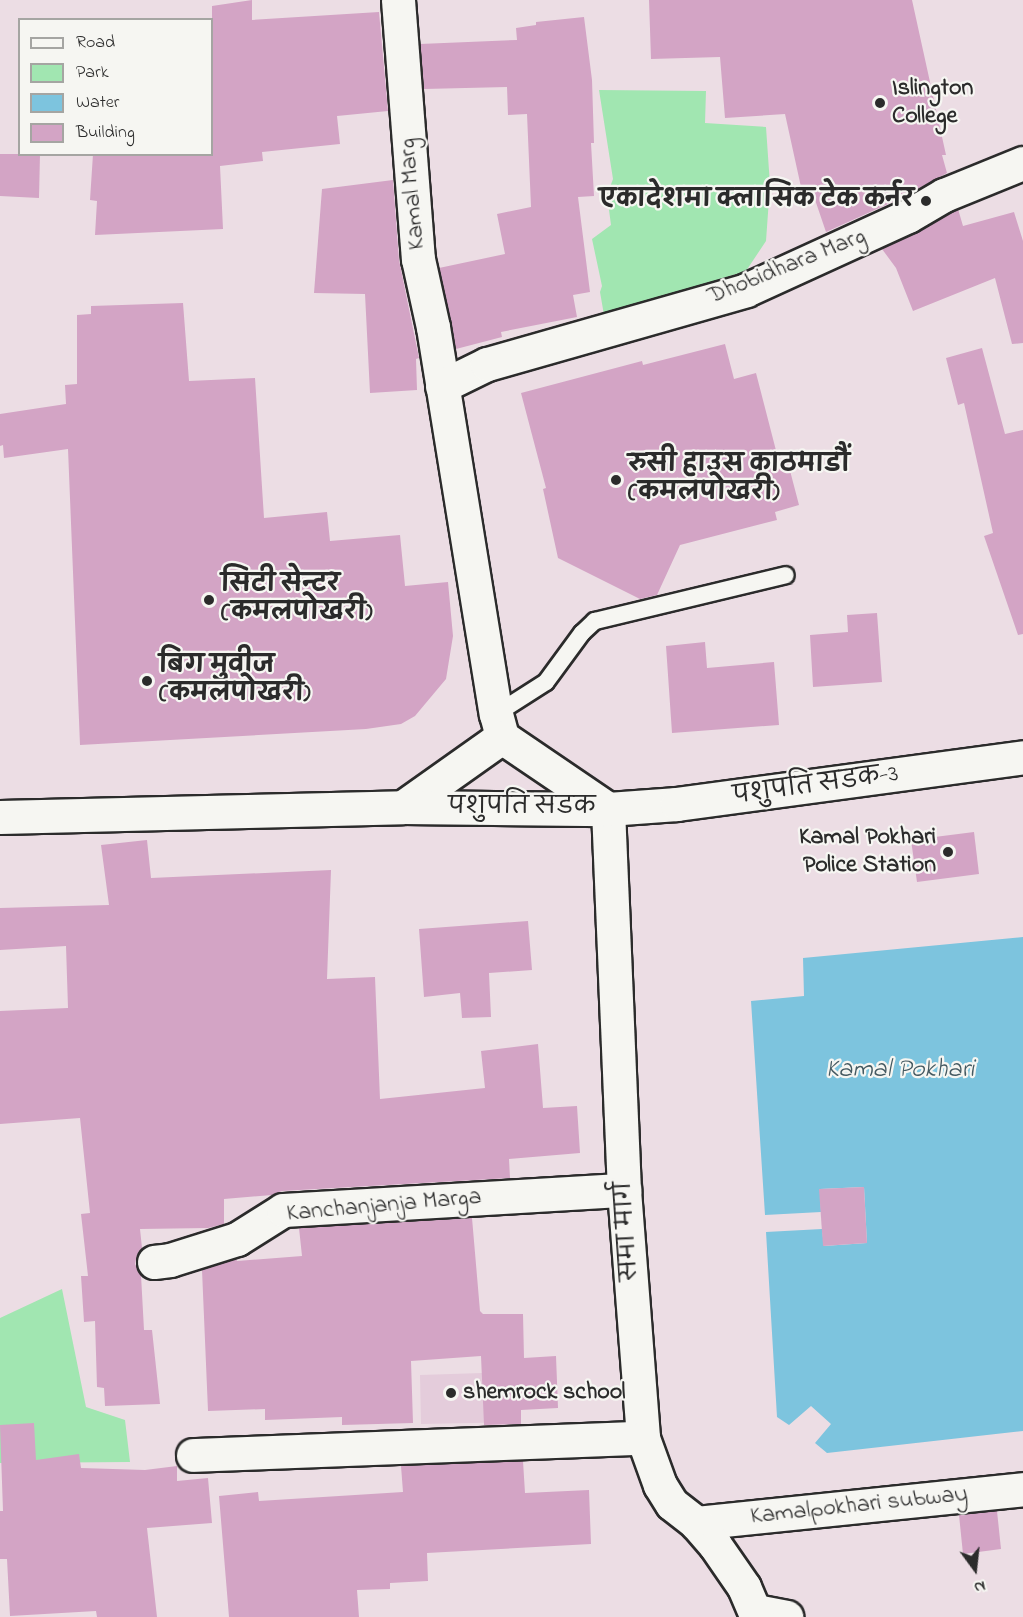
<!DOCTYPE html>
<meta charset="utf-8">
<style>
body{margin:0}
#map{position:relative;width:1023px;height:1617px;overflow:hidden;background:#ecdde4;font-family:"Indie Flower","Playpen Sans Deva",sans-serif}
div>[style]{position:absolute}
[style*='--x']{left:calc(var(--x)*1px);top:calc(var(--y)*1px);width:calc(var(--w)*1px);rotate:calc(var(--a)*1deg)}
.built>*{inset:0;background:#e4ccdb}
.green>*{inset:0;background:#a1e6b1}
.water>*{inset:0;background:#7dc4de}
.building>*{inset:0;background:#d3a4c5}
.roads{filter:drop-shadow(2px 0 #2b2b2b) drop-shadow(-2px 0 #2b2b2b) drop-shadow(0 2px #2b2b2b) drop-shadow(0 -2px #2b2b2b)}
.lane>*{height:16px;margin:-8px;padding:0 8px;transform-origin:8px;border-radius:8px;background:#f6f6f2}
.street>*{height:33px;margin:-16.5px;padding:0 16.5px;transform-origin:16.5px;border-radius:16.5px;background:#f6f6f2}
.secondary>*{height:33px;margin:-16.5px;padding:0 16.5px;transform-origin:16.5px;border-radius:16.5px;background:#f6f6f2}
.dots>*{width:16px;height:16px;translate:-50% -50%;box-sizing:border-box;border:3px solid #f6f6f2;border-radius:50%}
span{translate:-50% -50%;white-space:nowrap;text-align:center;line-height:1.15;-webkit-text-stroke:4.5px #f6f6f2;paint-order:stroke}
.poi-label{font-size:24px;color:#2b2b2b;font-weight:700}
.left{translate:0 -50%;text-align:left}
.right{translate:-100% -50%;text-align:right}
.street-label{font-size:24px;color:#2b2b2b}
.water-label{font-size:26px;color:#445961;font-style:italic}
.legend{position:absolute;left:18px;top:18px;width:195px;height:138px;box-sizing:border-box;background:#f6f6f2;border:2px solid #a5a5a2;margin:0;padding:8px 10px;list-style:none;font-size:18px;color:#2b2b2b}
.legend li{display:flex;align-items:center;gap:12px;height:30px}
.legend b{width:30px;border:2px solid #a5a5a2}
.north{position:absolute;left:945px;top:1539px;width:60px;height:60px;-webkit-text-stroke:4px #f6f6f2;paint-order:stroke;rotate:165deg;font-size:16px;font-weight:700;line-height:24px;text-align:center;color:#2b2b2b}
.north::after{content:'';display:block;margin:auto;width:21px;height:27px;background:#2b2b2b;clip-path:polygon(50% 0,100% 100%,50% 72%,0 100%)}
</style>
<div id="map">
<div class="built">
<i style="clip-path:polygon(482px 1373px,484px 1411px,517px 1422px,421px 1424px,420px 1375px)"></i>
</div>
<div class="green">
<i style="clip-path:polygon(599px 90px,706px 91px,705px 123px,766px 127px,770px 185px,766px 241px,746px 271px,604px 315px,600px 292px,602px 286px,592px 239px,611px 225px,607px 195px,613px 179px)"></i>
<i style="clip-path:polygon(62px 1289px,86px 1407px,125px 1420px,130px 1462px,0 1463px,0 1318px)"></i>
</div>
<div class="water">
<i style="clip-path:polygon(1023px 937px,1023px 1431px,827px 1453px,815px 1443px,831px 1424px,811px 1406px,789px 1425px,777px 1417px,766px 1232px,822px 1229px,824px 1246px,867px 1243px,864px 1187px,820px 1189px,821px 1212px,765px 1215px,751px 1001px,804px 996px,803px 958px)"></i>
</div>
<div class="building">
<i style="clip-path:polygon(252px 0,252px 20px,379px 12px,388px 111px,337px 116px,340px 144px,262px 152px,263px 161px,220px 166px,223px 229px,95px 235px,97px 201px,90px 200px,93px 154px,212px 154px,212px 6px)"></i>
<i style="clip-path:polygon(649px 0,912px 0,946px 155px,942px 155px,947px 173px,899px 199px,826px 232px,810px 185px,801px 187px,785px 114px,725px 118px,720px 57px,651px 59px)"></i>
<i style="clip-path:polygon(584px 17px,592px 80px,594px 143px,591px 143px,594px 196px,578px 197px,590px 292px,573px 295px,577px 317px,501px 332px,502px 337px,456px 349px,439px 268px,505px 254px,497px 214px,531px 207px,527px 114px,508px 115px,507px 87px,424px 89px,420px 44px,517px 40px,516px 28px,536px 25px,536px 22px)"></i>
<i style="clip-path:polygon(0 154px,40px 154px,39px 198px,0 196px)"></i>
<i style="clip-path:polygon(393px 180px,399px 260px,419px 358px,416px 359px,417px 390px,370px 393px,365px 294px,314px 293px,322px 189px)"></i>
<i style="clip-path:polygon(958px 209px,963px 226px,1014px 212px,1023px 241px,1023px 343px,1012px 344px,995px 278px,913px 311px,896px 268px,882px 249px)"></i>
<i style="clip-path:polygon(183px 303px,189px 381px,255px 378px,264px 518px,327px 512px,330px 541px,400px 535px,405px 586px,448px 582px,453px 636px,446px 679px,415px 716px,401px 724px,366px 729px,80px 745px,68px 449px,4px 458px,3px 445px,0 446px,0 414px,66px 404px,65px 385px,77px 384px,77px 315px,91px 314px,91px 306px)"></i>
<i style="clip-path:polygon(725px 344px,734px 379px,756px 373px,780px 466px,788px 463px,799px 505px,775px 512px,777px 520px,680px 545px,657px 595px,640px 599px,558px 558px,543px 489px,546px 488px,521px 393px,642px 361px,643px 365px)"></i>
<i style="clip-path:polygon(982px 348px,1005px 434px,1023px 430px,1023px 634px,1018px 635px,984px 536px,993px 533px,964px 403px,958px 405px,946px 358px)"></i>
<i style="clip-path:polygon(877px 613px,882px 682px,813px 687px,810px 635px,848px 632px,847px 615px)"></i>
<i style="clip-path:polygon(705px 642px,707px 668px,774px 662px,779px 725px,672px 733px,666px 646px)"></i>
<i style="clip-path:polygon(974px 832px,979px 874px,917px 882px,911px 840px)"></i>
<i style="clip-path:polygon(147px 840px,151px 878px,331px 870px,327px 979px,375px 977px,380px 1099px,485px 1088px,481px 1051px,538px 1044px,543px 1108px,577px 1106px,580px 1153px,509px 1159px,510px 1178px,282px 1191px,272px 1195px,224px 1199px,224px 1224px,208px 1228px,140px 1229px,142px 1248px,137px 1255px,135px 1264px,141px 1275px,144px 1330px,152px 1330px,160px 1404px,105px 1406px,104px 1388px,97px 1387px,95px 1321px,84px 1322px,81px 1276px,88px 1276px,81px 1214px,90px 1213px,80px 1118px,0 1124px,0 1011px,68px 1008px,66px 946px,0 950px,0 908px,109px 905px,101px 845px)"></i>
<i style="clip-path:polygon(528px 921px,532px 970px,489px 973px,491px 1017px,462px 1018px,460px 993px,424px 997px,419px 929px)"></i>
<i style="clip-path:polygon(864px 1187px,867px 1243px,823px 1246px,819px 1189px)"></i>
<i style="clip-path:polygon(472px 1218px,480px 1311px,483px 1314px,523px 1314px,524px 1358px,556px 1356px,558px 1408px,521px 1410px,521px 1424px,484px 1425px,481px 1356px,411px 1361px,413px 1423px,342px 1425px,342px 1417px,265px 1420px,265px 1409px,208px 1411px,202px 1270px,236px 1259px,237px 1261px,302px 1256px,299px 1228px)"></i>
<i style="clip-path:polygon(34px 1423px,36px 1460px,79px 1454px,81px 1468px,145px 1470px,177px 1466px,177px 1481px,208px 1478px,212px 1523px,147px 1528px,157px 1617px,97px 1617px,96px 1611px,10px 1616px,7px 1559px,0 1559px,0 1511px,3px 1511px,0 1425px)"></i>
<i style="clip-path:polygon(523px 1461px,525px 1493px,589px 1490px,591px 1544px,427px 1553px,428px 1581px,390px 1583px,390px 1589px,357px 1590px,359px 1617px,229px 1617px,219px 1496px,258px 1492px,259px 1501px,403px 1492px,401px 1466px)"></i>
<i style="clip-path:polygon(997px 1511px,1001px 1549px,963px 1554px,959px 1515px)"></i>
</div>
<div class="roads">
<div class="lane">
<i style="--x:496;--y:714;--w:59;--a:-32.6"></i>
<i style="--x:546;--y:682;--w:61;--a:-53.7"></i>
<i style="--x:582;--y:633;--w:18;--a:-43"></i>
<i style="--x:595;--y:621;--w:196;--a:-13.5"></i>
</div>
<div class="street">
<i style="--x:398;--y:0;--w:260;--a:85.6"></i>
<i style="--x:418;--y:259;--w:70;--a:77.6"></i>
<i style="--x:433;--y:327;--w:392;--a:80.8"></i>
<i style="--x:496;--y:714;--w:24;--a:75"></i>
<i style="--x:442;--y:386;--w:50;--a:-26.1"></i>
<i style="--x:487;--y:364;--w:269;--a:-15.9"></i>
<i style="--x:746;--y:290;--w:178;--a:-24.6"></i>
<i style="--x:908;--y:216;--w:42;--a:-30.3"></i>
<i style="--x:944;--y:195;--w:85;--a:-22.1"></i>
<i style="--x:154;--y:1262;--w:16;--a:-7"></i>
<i style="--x:170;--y:1260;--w:70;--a:-17.4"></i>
<i style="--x:237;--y:1239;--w:54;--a:-32.2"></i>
<i style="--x:283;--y:1210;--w:342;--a:-3.4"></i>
<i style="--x:193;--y:1455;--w:450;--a:-2.2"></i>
<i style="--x:696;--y:1523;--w:329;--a:-5.9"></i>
<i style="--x:756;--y:1611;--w:31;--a:11"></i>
</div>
<div class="secondary">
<i style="--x:403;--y:807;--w:121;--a:-35.3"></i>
<i style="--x:502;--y:737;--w:128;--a:34.2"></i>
<i style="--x:608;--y:809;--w:381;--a:87.6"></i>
<i style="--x:624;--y:1190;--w:249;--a:85.6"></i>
<i style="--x:643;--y:1438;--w:50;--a:70.1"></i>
<i style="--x:660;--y:1485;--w:22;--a:58"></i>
<i style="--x:672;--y:1504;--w:31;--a:38"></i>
<i style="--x:696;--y:1523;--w:29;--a:49"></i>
<i style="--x:715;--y:1545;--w:51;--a:55.4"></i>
<i style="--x:744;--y:1587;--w:33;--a:67"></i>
<i style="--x:0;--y:817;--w:403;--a:-1.4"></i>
<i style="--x:403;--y:807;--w:205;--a:0.6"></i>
<i style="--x:608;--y:809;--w:69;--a:-4.1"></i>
<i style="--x:677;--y:804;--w:349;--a:-7.7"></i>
</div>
</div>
<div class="dots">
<i style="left:880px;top:103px;background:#2b2b2b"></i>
<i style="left:926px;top:201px;background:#2b2b2b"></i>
<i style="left:616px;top:480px;background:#2b2b2b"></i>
<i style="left:209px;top:600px;background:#2b2b2b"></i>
<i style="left:147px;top:681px;background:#2b2b2b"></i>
<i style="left:948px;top:852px;background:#2b2b2b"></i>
<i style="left:451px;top:1393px;background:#2b2b2b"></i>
</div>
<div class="poi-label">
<span class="left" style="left:892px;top:103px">Islington<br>College</span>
<span class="right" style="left:914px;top:201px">एकादेशमा क्लासिक टेक कर्नर</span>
<span class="left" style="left:628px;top:480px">रुसी हाउस काठमाडौं<br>(कमलपोखरी)</span>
<span class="left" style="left:221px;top:600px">सिटी सेन्टर<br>(कमलपोखरी)</span>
<span class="left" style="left:159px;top:681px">बिग मुवीज<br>(कमलपोखरी)</span>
<span class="right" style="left:936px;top:852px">Kamal Pokhari<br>Police Station</span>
<span class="left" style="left:463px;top:1393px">shemrock school</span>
</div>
<div class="street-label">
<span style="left:413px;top:194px;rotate:-95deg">Kamal Marg</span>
<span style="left:787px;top:267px;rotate:-22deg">Dhobidhara Marg</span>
<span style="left:816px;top:786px;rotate:-8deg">पशुपति सडक-3</span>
<span style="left:522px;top:808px">पशुपति सडक</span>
<span style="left:384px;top:1206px;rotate:-5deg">Kanchanjanja Marga</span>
<span style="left:628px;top:1231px;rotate:-94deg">समा मार्ग</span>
<span style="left:859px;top:1506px;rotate:-6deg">Kamalpokhari subway</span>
</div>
<div class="water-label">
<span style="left:900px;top:1071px">Kamal Pokhari</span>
</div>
<ul class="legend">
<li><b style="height:8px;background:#f6f6f2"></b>Road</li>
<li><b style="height:16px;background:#a1e6b1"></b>Park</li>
<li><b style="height:16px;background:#7dc4de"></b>Water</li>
<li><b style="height:16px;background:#d3a4c5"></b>Building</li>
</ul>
<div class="north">N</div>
</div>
